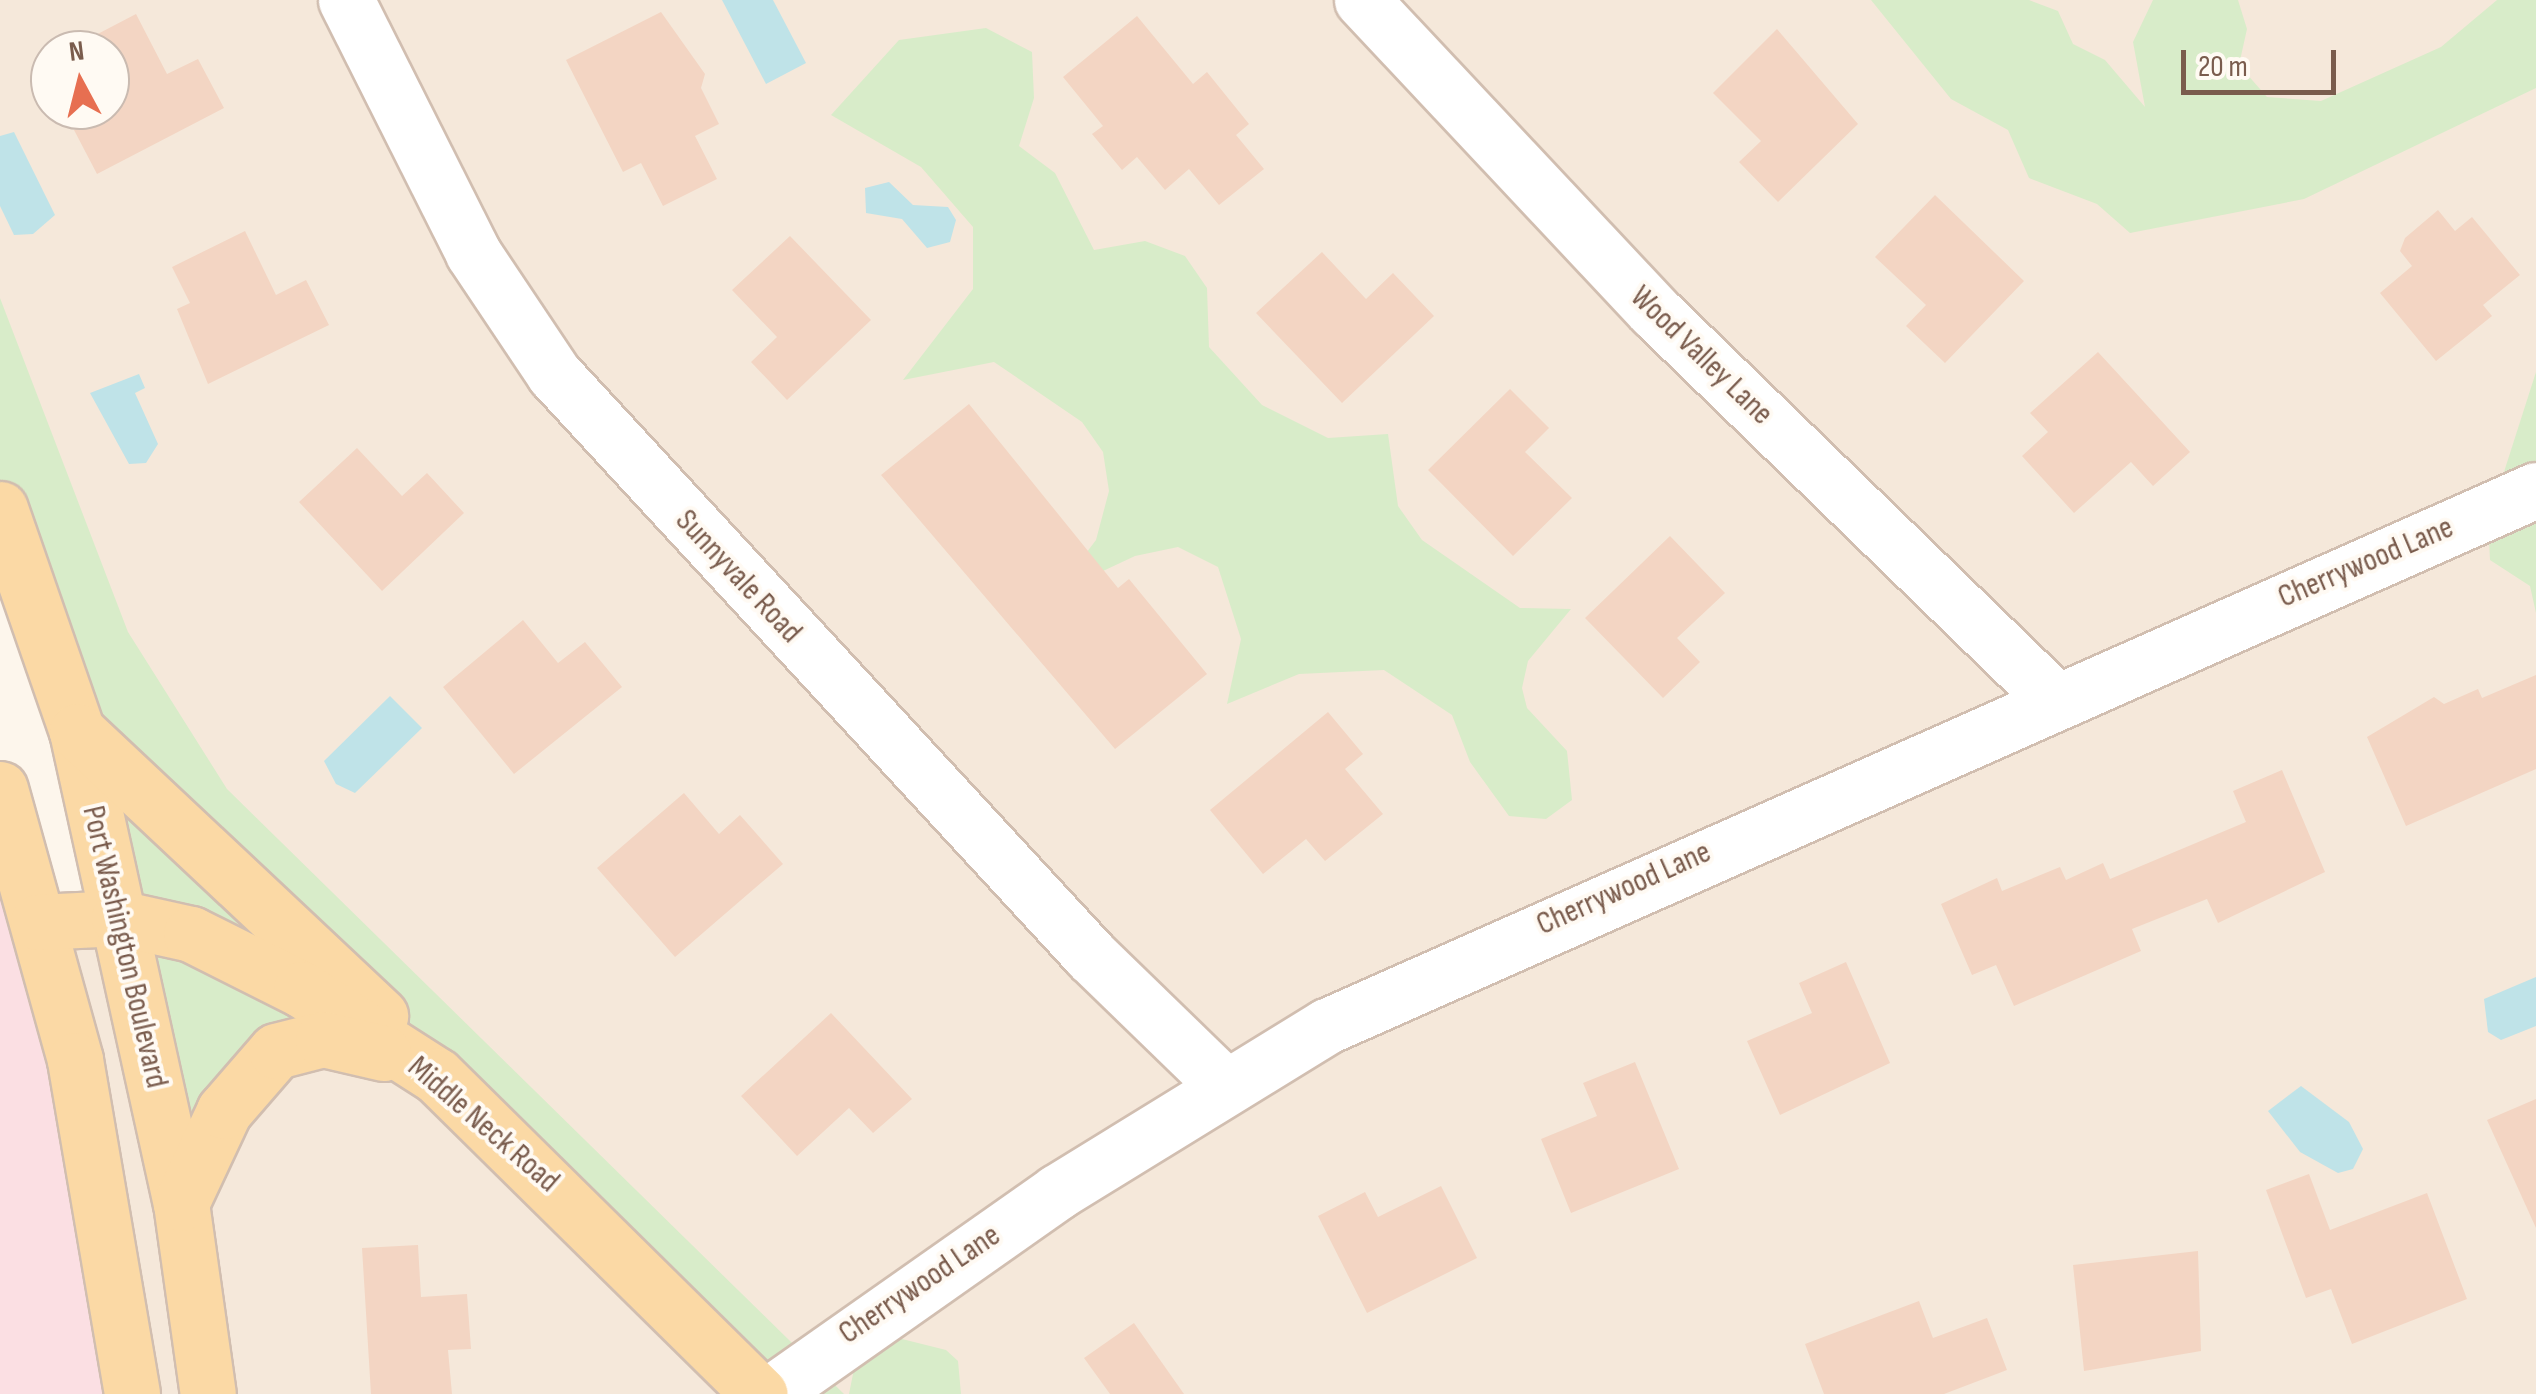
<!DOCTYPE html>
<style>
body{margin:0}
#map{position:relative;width:2536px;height:1394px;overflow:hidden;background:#fdf6ec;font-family:"Sofia Sans Condensed",sans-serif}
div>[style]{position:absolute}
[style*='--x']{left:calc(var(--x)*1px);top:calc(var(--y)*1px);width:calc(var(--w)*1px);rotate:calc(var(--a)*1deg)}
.residential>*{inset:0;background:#f5e8da}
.medical>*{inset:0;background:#fbdfe3}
.green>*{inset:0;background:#d8ecc9}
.water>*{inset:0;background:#bfe3e8}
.building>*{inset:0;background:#f3d5c3}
.roads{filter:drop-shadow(2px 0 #d1beb0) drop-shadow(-2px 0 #d1beb0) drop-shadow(0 2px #d1beb0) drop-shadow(0 -2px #d1beb0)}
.minor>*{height:55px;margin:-27.5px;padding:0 27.5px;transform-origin:27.5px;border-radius:27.5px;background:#fff}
.major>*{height:55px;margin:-27.5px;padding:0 27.5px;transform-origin:27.5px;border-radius:27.5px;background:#fbd9a5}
span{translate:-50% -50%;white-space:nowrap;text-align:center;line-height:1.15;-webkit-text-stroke:8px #fffaf3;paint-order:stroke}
.street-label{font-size:32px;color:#7a5c4d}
.north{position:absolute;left:30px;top:30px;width:100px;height:100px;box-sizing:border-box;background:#fffaf3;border:2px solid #cabbb1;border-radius:50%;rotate:353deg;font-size:28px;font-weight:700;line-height:40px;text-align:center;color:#7a5c4d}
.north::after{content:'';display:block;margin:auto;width:35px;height:45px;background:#e76f51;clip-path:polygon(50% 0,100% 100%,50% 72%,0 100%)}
.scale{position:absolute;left:2181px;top:50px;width:155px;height:45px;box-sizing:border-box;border:5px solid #7a5c4d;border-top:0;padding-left:12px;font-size:30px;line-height:35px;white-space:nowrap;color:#7a5c4d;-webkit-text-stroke:8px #fffaf3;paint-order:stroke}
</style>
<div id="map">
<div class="residential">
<i style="clip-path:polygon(evenodd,0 0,2536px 0,2536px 1394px,132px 1394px,38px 922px,119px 918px,0 509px,0 0,50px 50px,110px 50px,110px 110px,50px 110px,50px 50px)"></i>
</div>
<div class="medical">
<i style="clip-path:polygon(0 789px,132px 1394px,0 1394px)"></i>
</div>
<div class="green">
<i style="clip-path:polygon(1871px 0,2029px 0,2058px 11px,2073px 44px,2105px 60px,2145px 107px,2133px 42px,2153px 0,2238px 0,2247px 29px,2239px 65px,2267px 97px,2321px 101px,2441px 47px,2497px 0,2536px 0,2536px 88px,2304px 199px,2130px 233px,2097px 204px,2029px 178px,2008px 130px,1951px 99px)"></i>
<i style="clip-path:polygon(986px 28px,1032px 52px,1034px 98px,1019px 146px,1055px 173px,1094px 250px,1145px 241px,1185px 256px,1207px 288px,1209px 347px,1262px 405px,1328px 438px,1388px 434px,1398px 506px,1422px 540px,1520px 608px,1571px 609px,1528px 661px,1522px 688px,1527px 708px,1567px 751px,1572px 800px,1546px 819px,1509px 816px,1470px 762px,1452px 715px,1384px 670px,1299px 674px,1227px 704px,1241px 639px,1218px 567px,1178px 547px,1135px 556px,1056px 593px,1096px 540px,1109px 491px,1103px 452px,1082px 422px,994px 362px,903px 380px,973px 289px,973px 227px,921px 167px,831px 115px,899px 40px)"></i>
<i style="clip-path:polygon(0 298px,128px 632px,227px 789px,844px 1394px,758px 1394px,438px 1076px,299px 1043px,201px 1154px,0 509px)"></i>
<i style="clip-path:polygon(2536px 372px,2536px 505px,2503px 475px)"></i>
<i style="clip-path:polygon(2536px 517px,2536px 613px,2530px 586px,2490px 560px,2489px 539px)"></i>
<i style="clip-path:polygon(898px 1338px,946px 1350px,958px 1361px,961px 1394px,849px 1394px,855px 1364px)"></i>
</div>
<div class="water">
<i style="clip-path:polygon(722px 0,773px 0,806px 63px,766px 84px)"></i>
<i style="clip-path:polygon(14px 132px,55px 215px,33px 234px,14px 235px,0 206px,0 136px)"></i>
<i style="clip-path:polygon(889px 182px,913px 205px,948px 207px,956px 220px,950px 242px,927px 248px,902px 219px,866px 213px,865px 188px)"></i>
<i style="clip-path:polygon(139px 374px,145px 388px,135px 393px,158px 444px,146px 463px,129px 464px,90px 393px)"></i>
<i style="clip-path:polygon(390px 696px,422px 728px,355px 793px,336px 784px,324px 761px)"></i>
<i style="clip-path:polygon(2536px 977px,2536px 1026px,2501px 1040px,2488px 1032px,2484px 999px)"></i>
<i style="clip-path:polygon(2301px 1086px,2349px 1122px,2363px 1149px,2353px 1169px,2338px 1173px,2300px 1152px,2268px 1111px)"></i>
</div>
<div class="building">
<i style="clip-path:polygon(661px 12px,705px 74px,701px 88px,719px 124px,695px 136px,717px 179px,663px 206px,641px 163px,623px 172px,566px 60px)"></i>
<i style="clip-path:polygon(136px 14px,167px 74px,198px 59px,224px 108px,97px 174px,74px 130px,99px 117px,95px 110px,110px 110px,110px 50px,67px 50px)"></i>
<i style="clip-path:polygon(1137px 16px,1193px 84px,1207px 72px,1249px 124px,1236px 135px,1264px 169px,1219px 205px,1189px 169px,1165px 190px,1137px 157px,1122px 170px,1092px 134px,1103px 126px,1063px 77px)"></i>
<i style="clip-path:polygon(1777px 29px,1858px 124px,1778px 202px,1739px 162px,1761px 141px,1713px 93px)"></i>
<i style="clip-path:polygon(1935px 195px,2024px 281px,1945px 363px,1906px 326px,1926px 305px,1875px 257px)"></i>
<i style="clip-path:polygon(2438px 210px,2455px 231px,2472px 217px,2520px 275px,2483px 305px,2492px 316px,2436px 361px,2380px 293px,2412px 266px,2400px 251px,2405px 238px)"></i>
<i style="clip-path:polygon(245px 231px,276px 295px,306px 280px,329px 325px,208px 384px,177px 309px,190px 303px,172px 267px)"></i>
<i style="clip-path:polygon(790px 236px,871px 320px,787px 400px,751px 362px,777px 337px,732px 290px)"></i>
<i style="clip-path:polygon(1322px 252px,1366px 299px,1393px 273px,1434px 316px,1342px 403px,1256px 313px)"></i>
<i style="clip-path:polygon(2098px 352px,2190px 452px,2153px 486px,2131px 462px,2074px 513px,2022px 456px,2048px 432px,2030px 413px)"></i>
<i style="clip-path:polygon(1510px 389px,1549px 428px,1525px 452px,1572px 498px,1513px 556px,1428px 470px)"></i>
<i style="clip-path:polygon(969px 404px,1118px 588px,1129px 579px,1207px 674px,1115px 749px,881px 475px)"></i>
<i style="clip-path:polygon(357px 448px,402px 496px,427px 473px,464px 513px,382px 591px,299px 502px)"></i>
<i style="clip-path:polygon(1670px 536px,1725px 593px,1677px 638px,1700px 662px,1663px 698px,1585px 618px)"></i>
<i style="clip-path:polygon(523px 620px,558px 663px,585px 642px,622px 687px,514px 774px,443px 687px)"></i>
<i style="clip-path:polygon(2536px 675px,2536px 769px,2406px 826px,2367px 737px,2434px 697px,2444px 704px,2478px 689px,2482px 698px)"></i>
<i style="clip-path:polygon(1328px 712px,1363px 754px,1345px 769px,1383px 814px,1325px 861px,1306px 839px,1263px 874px,1210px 810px)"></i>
<i style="clip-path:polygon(2282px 770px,2325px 872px,2218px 923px,2207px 899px,2132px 929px,2141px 951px,2014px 1006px,1996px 965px,1972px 975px,1941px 904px,1997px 878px,2002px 891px,2060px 867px,2066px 880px,2103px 863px,2110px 879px,2246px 822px,2233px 791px)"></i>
<i style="clip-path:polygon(684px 793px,719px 834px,740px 815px,783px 864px,675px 957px,597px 868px)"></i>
<i style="clip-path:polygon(1846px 962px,1890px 1063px,1780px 1115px,1747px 1041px,1812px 1013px,1799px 983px)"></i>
<i style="clip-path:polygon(831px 1013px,912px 1099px,873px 1133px,849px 1108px,797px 1156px,741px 1096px)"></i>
<i style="clip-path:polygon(1635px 1062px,1679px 1169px,1571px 1213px,1541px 1139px,1597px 1116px,1583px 1083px)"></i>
<i style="clip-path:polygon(2536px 1099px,2536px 1228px,2487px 1120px)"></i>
<i style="clip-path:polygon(2309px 1174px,2330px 1230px,2427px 1193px,2467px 1299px,2352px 1344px,2331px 1289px,2306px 1298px,2266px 1190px)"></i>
<i style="clip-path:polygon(1441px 1186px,1477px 1258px,1367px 1313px,1318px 1216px,1365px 1192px,1378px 1217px)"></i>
<i style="clip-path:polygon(418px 1245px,421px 1297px,467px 1294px,471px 1349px,448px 1350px,452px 1394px,371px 1394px,362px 1248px)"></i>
<i style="clip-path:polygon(2198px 1251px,2201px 1351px,2084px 1371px,2073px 1265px)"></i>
<i style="clip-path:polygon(1919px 1301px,1933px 1338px,1987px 1318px,2007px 1370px,1944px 1394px,1824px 1394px,1805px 1344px)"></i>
<i style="clip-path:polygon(1134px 1323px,1184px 1394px,1110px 1394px,1084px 1358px)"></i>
</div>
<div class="roads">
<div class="minor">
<i style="--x:346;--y:0;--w:283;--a:63.3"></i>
<i style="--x:473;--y:253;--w:146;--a:56.2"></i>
<i style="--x:554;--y:374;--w:792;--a:47.3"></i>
<i style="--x:1091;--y:956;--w:185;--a:44.1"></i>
<i style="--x:1362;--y:0;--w:427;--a:46.8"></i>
<i style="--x:1654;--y:311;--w:557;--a:44.13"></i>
<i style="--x:770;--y:1394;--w:351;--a:-35.1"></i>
<i style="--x:1057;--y:1192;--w:317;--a:-31.6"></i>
<i style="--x:1327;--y:1026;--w:1322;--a:-23.91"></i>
</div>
<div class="major">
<i style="--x:0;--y:509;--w:235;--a:70.9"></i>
<i style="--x:77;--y:731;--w:483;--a:77.6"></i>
<i style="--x:181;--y:1203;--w:193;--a:82"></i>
<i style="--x:77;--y:731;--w:416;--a:43.2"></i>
<i style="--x:0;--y:789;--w:281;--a:74.5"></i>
<i style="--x:75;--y:1060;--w:339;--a:80.3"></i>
<i style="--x:38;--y:922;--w:81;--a:-2.8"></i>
<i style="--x:119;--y:918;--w:74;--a:12.5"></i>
<i style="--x:191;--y:934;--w:123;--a:26.6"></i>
<i style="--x:301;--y:989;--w:161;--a:32.6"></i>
<i style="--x:437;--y:1076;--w:453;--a:44.6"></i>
<i style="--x:181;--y:1203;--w:102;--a:-64.9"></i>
<i style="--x:224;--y:1111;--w:79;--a:-49.1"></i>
<i style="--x:276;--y:1051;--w:49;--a:-14.3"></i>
<i style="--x:323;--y:1039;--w:62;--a:13.1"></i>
</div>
</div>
<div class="street-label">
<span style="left:1701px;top:356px;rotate:44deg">Wood Valley Lane</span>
<span style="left:2366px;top:563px;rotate:-23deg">Cherrywood Lane</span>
<span style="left:738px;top:577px;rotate:47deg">Sunnyvale Road</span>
<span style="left:1624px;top:889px;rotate:-24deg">Cherrywood Lane</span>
<span style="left:124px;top:947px;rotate:77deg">Port Washington Boulevard</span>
<span style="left:483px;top:1125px;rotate:41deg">Middle Neck Road</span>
<span style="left:920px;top:1285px;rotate:-34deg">Cherrywood Lane</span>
</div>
<div class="north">N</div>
<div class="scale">20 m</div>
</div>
